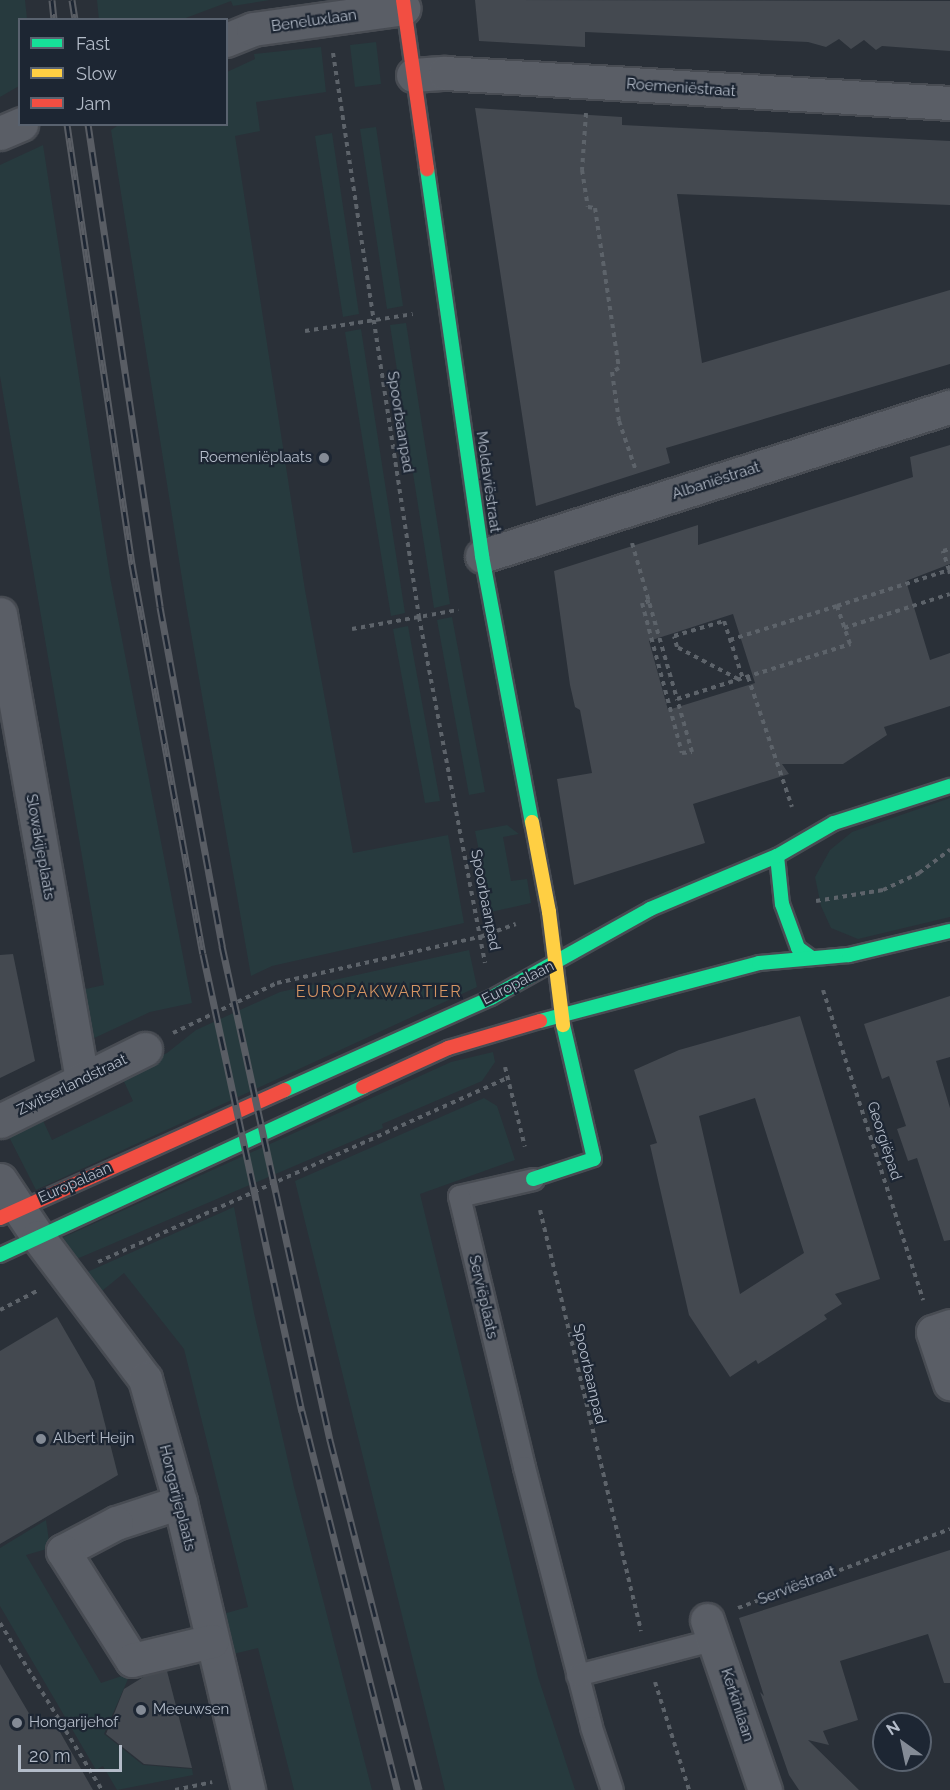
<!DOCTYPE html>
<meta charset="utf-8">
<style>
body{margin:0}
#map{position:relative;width:950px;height:1790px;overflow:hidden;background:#2a3038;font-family:Raleway,sans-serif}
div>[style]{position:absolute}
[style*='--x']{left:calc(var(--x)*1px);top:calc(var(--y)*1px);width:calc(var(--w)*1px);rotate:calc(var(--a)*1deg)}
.green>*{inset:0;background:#273a3e}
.building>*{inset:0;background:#444950}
.path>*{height:4px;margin-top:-2px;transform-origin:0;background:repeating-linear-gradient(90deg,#5d636a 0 4.5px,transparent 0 9px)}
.roads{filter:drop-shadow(2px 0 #484c53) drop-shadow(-2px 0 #484c53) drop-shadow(0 2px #484c53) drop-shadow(0 -2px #484c53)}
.lane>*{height:21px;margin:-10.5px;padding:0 10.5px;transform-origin:10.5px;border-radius:10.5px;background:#5a5e66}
.street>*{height:33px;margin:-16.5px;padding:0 16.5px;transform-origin:16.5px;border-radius:16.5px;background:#5a5e66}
.fast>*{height:14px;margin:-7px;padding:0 7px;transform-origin:7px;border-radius:7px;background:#16e098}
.slow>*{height:14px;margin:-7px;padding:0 7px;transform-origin:7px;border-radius:7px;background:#ffcf43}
.jam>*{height:14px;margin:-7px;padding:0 7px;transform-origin:7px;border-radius:7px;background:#f24e42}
.rail>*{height:7px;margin-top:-3.5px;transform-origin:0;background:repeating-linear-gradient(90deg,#1d2633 0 14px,#595d64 0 28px);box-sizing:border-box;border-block:2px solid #595d64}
.dots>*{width:16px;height:16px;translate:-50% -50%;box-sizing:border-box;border:3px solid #1d2633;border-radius:50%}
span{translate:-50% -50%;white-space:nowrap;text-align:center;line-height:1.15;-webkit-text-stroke:4.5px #1d2633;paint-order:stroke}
.street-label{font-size:15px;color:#b4bcc9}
.poi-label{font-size:15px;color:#b4bcc9}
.right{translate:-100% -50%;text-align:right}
.left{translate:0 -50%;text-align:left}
.neighbourhood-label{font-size:16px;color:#d59563;letter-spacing:1.5px}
.legend{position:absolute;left:18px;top:18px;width:210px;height:108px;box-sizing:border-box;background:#1d2633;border:2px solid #59626f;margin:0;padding:8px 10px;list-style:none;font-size:18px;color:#b4bcc9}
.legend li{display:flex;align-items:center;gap:12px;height:30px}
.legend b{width:30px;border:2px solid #59626f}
.north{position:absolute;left:872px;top:1712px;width:60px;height:60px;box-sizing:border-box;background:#1d2633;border:2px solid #59626f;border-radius:50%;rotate:327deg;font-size:16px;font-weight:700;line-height:24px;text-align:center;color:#b4bcc9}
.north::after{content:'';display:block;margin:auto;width:21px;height:27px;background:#848b96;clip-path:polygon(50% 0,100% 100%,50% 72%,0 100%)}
.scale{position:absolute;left:18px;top:1745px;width:104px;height:27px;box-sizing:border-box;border:3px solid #b4bcc9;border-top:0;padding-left:8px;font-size:18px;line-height:21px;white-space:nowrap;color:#b4bcc9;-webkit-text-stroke:4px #1d2633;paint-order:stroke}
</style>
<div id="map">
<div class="green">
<i style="clip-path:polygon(0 0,25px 0,27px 19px,20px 20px,19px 86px,0 97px)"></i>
<i style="clip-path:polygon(97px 0,270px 0,233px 6px,231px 1px,183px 19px,99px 20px)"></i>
<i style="clip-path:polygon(376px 42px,381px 84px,355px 87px,350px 45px)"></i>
<i style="clip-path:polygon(321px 47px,326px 92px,256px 102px,260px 131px,235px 136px,305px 590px,353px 853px,448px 835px,464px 923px,272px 966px,251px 976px,186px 604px,111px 130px,120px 124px,226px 124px,227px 72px,255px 59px,254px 54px)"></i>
<i style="clip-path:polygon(376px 127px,403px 306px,387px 309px,360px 129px)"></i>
<i style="clip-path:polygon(332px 133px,359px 314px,343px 317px,315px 136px)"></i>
<i style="clip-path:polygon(43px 145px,110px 577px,192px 1003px,150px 1012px,90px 1040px,81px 990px,104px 985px,0 376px,0 165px)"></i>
<i style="clip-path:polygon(406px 323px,450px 604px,434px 608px,390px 325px)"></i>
<i style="clip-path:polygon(361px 329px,405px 613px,391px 616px,345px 332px)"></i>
<i style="clip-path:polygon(452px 617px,485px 792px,469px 795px,437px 620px)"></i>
<i style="clip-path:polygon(408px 626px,440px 801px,425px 803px,393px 629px)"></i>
<i style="clip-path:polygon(950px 798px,950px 917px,858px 939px,831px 928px,821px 906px,815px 877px,830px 850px,852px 832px)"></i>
<i style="clip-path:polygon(507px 825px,519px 834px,503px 837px,511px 881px,527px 879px,531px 903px,491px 912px,475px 831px)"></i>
<i style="clip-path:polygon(469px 950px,477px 987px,36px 1190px,6px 1131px,40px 1114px,52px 1140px,133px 1101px,121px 1075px,167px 1053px,196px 1030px,280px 992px)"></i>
<i style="clip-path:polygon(493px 1052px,495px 1062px,482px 1081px,382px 1124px,383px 1128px,72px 1261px,62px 1238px,451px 1062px)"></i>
<i style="clip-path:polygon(484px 1098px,497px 1106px,515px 1160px,420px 1194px,538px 1677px,575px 1790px,445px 1790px,295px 1181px)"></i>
<i style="clip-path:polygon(234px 1207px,254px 1313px,294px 1487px,372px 1790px,294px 1790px,258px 1648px,233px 1654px,223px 1614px,248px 1607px,184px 1349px,124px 1273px,97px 1295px,85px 1273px)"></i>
<i style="clip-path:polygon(46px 1520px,50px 1548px,26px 1555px,101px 1683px,125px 1675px,128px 1679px,104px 1734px,143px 1765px,192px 1769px,193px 1775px,117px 1790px,103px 1766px,96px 1770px,0 1606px,0 1548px)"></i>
</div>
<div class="building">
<i style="clip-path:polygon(475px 0,950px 1px,950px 51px,882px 46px,876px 50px,864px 40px,851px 49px,839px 39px,826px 47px,808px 42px,585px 32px,585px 47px,479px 41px)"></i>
<i style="clip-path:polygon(475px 108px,622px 117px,622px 125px,950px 141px,950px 205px,677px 194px,702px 363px,950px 290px,950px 364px,666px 448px,670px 463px,536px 506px)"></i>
<i style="clip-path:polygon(evenodd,950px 445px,950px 564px,906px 581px,930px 660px,950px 653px,950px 706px,884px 727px,887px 735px,843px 764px,782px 764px,789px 774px,693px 804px,705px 843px,574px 885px,557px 779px,592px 773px,580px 710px,575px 707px,570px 685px,554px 571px,698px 525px,698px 545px,854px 496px,913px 477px,910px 457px,950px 445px,733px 614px,755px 683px,668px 710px,649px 641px,733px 614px)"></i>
<i style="clip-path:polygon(13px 954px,35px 1061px,0 1078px,0 955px)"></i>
<i style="clip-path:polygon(950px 996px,950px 1057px,936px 1061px,950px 1108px,950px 1240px,944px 1241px,917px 1158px,908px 1161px,897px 1129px,906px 1126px,889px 1076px,882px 1079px,864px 1024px)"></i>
<i style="clip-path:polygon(evenodd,800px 1016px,880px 1279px,835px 1294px,842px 1304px,824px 1315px,827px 1319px,758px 1364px,756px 1360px,730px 1377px,689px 1315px,650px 1145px,657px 1143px,634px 1070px,679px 1050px,800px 1016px,755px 1098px,804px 1253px,740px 1294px,699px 1116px,755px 1098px)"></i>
<i style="clip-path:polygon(57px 1317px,94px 1381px,118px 1475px,0 1544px,0 1351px)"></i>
<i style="clip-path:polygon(950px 1550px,950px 1683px,944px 1683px,928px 1634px,840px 1661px,858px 1720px,823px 1731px,829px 1745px,808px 1740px,859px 1790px,799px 1790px,789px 1775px,760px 1692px,764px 1696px,739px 1618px)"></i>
<i style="clip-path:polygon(0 1664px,37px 1727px,52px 1718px,93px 1790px,0 1790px)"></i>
<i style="clip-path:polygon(167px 1671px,192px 1768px,144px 1764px,106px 1734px,124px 1689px,145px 1676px)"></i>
</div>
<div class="path">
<i style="--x:333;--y:53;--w:571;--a:81.33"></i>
<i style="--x:419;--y:617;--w:352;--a:79.2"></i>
<i style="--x:586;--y:113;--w:57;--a:94"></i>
<i style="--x:582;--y:170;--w:37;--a:81"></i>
<i style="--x:588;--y:207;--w:7;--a:8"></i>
<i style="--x:595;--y:208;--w:162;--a:81.5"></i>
<i style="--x:619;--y:368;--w:8;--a:150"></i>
<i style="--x:612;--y:372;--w:49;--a:81.9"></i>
<i style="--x:619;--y:421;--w:53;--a:71.2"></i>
<i style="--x:305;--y:331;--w:109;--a:-8.9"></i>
<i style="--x:632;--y:543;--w:162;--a:73.9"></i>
<i style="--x:677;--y:699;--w:182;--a:-17.6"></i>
<i style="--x:850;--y:644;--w:40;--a:-108.9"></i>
<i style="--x:837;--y:606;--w:112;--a:162.4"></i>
<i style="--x:949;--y:570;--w:20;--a:-108"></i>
<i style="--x:943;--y:551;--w:7;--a:-16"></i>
<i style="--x:650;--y:601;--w:8;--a:166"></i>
<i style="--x:642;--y:603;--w:155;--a:75.1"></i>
<i style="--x:682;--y:753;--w:10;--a:-6"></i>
<i style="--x:692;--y:752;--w:55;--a:-105.8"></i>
<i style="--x:837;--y:606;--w:118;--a:-17.8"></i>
<i style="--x:949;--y:570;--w:4;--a:76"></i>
<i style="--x:844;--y:628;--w:111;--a:-17.8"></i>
<i style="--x:352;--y:629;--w:108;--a:-10.2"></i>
<i style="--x:748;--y:677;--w:137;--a:71.3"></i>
<i style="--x:738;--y:679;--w:69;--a:-152.3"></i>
<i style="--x:677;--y:647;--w:11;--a:-105"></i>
<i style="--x:674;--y:636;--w:52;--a:-16.7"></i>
<i style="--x:724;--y:621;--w:61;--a:71.9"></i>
<i style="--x:816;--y:901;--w:68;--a:-9.3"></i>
<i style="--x:883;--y:890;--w:40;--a:-25"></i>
<i style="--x:919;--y:873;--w:39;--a:-37"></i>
<i style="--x:823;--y:990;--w:326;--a:72.1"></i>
<i style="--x:173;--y:1033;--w:115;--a:-25.7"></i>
<i style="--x:277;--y:983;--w:208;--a:-12.8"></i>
<i style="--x:480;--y:937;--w:38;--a:-20"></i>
<i style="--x:505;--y:1067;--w:82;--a:76"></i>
<i style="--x:540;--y:1210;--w:433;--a:76.5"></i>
<i style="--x:98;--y:1262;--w:449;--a:-24.2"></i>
<i style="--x:0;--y:1310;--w:42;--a:-27.2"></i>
<i style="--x:738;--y:1608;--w:226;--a:-20.4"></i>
<i style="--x:0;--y:1623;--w:196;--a:58.6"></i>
<i style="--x:655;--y:1682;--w:113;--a:72.5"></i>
<i style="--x:175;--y:1790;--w:38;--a:-12"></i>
</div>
<div class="roads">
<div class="lane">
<i style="--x:533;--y:1179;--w:76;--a:167.1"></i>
<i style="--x:459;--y:1196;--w:279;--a:76.5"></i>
<i style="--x:524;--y:1467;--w:268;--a:75.5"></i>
<i style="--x:591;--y:1727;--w:66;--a:71.6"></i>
<i style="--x:577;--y:1675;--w:143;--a:-14.6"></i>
</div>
<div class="street">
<i style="--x:226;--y:40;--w:29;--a:-22"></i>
<i style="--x:253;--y:29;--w:152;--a:-7.9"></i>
<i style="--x:413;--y:75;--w:32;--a:-4"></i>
<i style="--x:445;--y:73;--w:506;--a:3.4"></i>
<i style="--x:0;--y:133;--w:23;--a:-23"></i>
<i style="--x:482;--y:556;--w:491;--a:-17.7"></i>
<i style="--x:0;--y:614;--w:473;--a:80"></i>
<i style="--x:0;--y:1121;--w:162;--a:-26.4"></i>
<i style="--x:0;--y:1180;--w:69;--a:56.3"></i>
<i style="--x:38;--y:1237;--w:178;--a:53"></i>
<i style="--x:145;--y:1379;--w:128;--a:74.1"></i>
<i style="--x:180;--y:1502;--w:296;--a:76.7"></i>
<i style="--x:950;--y:1326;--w:18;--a:161"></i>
<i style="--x:933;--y:1332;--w:54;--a:71.6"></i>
<i style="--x:180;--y:1502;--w:67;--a:161.8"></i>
<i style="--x:116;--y:1523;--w:60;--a:152.2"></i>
<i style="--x:63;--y:1551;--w:129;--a:57.7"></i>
<i style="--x:132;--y:1660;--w:82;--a:-13.4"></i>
<i style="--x:707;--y:1620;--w:180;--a:71.2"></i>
</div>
<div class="fast">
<i style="--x:427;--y:169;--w:391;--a:81.9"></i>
<i style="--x:482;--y:556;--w:271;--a:79.4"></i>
<i style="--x:777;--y:856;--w:48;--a:84.1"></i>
<i style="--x:782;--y:904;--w:47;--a:70"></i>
<i style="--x:798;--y:948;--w:17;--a:36"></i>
<i style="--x:540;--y:1021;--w:227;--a:-14.8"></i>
<i style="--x:759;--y:963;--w:90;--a:-5.1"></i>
<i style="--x:849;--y:955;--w:104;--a:-13.4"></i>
<i style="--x:285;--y:1090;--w:226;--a:-24.1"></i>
<i style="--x:491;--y:998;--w:182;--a:-29.2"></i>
<i style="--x:650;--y:909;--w:138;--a:-22.7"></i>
<i style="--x:777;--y:856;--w:66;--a:-30.1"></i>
<i style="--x:834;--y:823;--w:122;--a:-17.7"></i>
<i style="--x:533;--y:1179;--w:64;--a:-18.2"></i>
<i style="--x:594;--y:1159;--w:138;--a:-103"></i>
<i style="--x:0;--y:1255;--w:400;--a:-24.8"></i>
</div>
<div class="slow">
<i style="--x:532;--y:822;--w:92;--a:79.3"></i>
<i style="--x:549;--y:912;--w:114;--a:82.9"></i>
</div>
<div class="jam">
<i style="--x:403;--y:0;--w:171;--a:81.9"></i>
<i style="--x:363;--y:1087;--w:94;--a:-24.6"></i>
<i style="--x:448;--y:1048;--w:96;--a:-16.4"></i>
<i style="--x:0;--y:1218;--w:312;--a:-24.2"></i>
</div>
</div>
<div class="rail">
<i style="--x:52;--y:0;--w:20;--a:84"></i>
<i style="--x:72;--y:0;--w:20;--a:81"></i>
<i style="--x:67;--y:124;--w:445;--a:81.6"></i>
<i style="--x:132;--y:564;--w:396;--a:79.7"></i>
<i style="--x:203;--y:954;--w:468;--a:77.8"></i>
<i style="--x:302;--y:1411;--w:391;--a:75.9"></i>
<i style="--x:88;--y:124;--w:488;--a:81.5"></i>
<i style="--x:160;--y:607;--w:345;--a:79.6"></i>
<i style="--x:222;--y:946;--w:506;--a:77.67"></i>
<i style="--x:330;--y:1440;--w:361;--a:75.7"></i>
</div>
<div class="dots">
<i style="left:324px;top:458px;background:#848b96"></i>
<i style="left:41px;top:1439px;background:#848b96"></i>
<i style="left:141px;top:1710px;background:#848b96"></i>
<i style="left:17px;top:1723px;background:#848b96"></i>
</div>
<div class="street-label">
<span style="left:314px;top:21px;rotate:-8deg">Beneluxlaan</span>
<span style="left:681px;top:88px;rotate:4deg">Roemeniëstraat</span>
<span style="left:400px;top:422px;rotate:81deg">Spoorbaanpad</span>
<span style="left:716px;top:481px;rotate:-18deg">Albaniëstraat</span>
<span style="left:488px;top:482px;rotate:82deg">Moldaviëstraat</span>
<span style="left:40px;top:847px;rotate:80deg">Slowakijeplaats</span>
<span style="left:485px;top:900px;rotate:79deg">Spoorbaanpad</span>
<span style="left:518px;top:983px;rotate:-27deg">Europalaan</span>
<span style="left:72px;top:1085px;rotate:-26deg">Zwitserlandstraat</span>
<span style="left:884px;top:1141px;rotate:72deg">Georgiëpad</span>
<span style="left:75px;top:1183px;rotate:-24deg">Europalaan</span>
<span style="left:483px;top:1297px;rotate:77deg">Serviëplaats</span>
<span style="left:589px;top:1374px;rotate:77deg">Spoorbaanpad</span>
<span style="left:177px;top:1498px;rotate:76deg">Hongarijeplaats</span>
<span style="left:797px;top:1586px;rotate:-21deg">Serviëstraat</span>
<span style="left:737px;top:1705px;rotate:72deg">Kerkinilaan</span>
</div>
<div class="poi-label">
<span class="right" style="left:312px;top:458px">Roemeniëplaats</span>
<span class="left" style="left:53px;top:1439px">Albert Heijn</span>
<span class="left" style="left:153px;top:1710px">Meeuwsen</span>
<span class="left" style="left:29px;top:1723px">Hongarijehof</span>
</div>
<div class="neighbourhood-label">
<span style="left:379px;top:992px">EUROPAKWARTIER</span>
</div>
<ul class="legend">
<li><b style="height:8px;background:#16e098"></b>Fast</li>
<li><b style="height:8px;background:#ffcf43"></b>Slow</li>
<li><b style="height:8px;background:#f24e42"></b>Jam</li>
</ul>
<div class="north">N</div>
<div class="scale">20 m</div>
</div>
